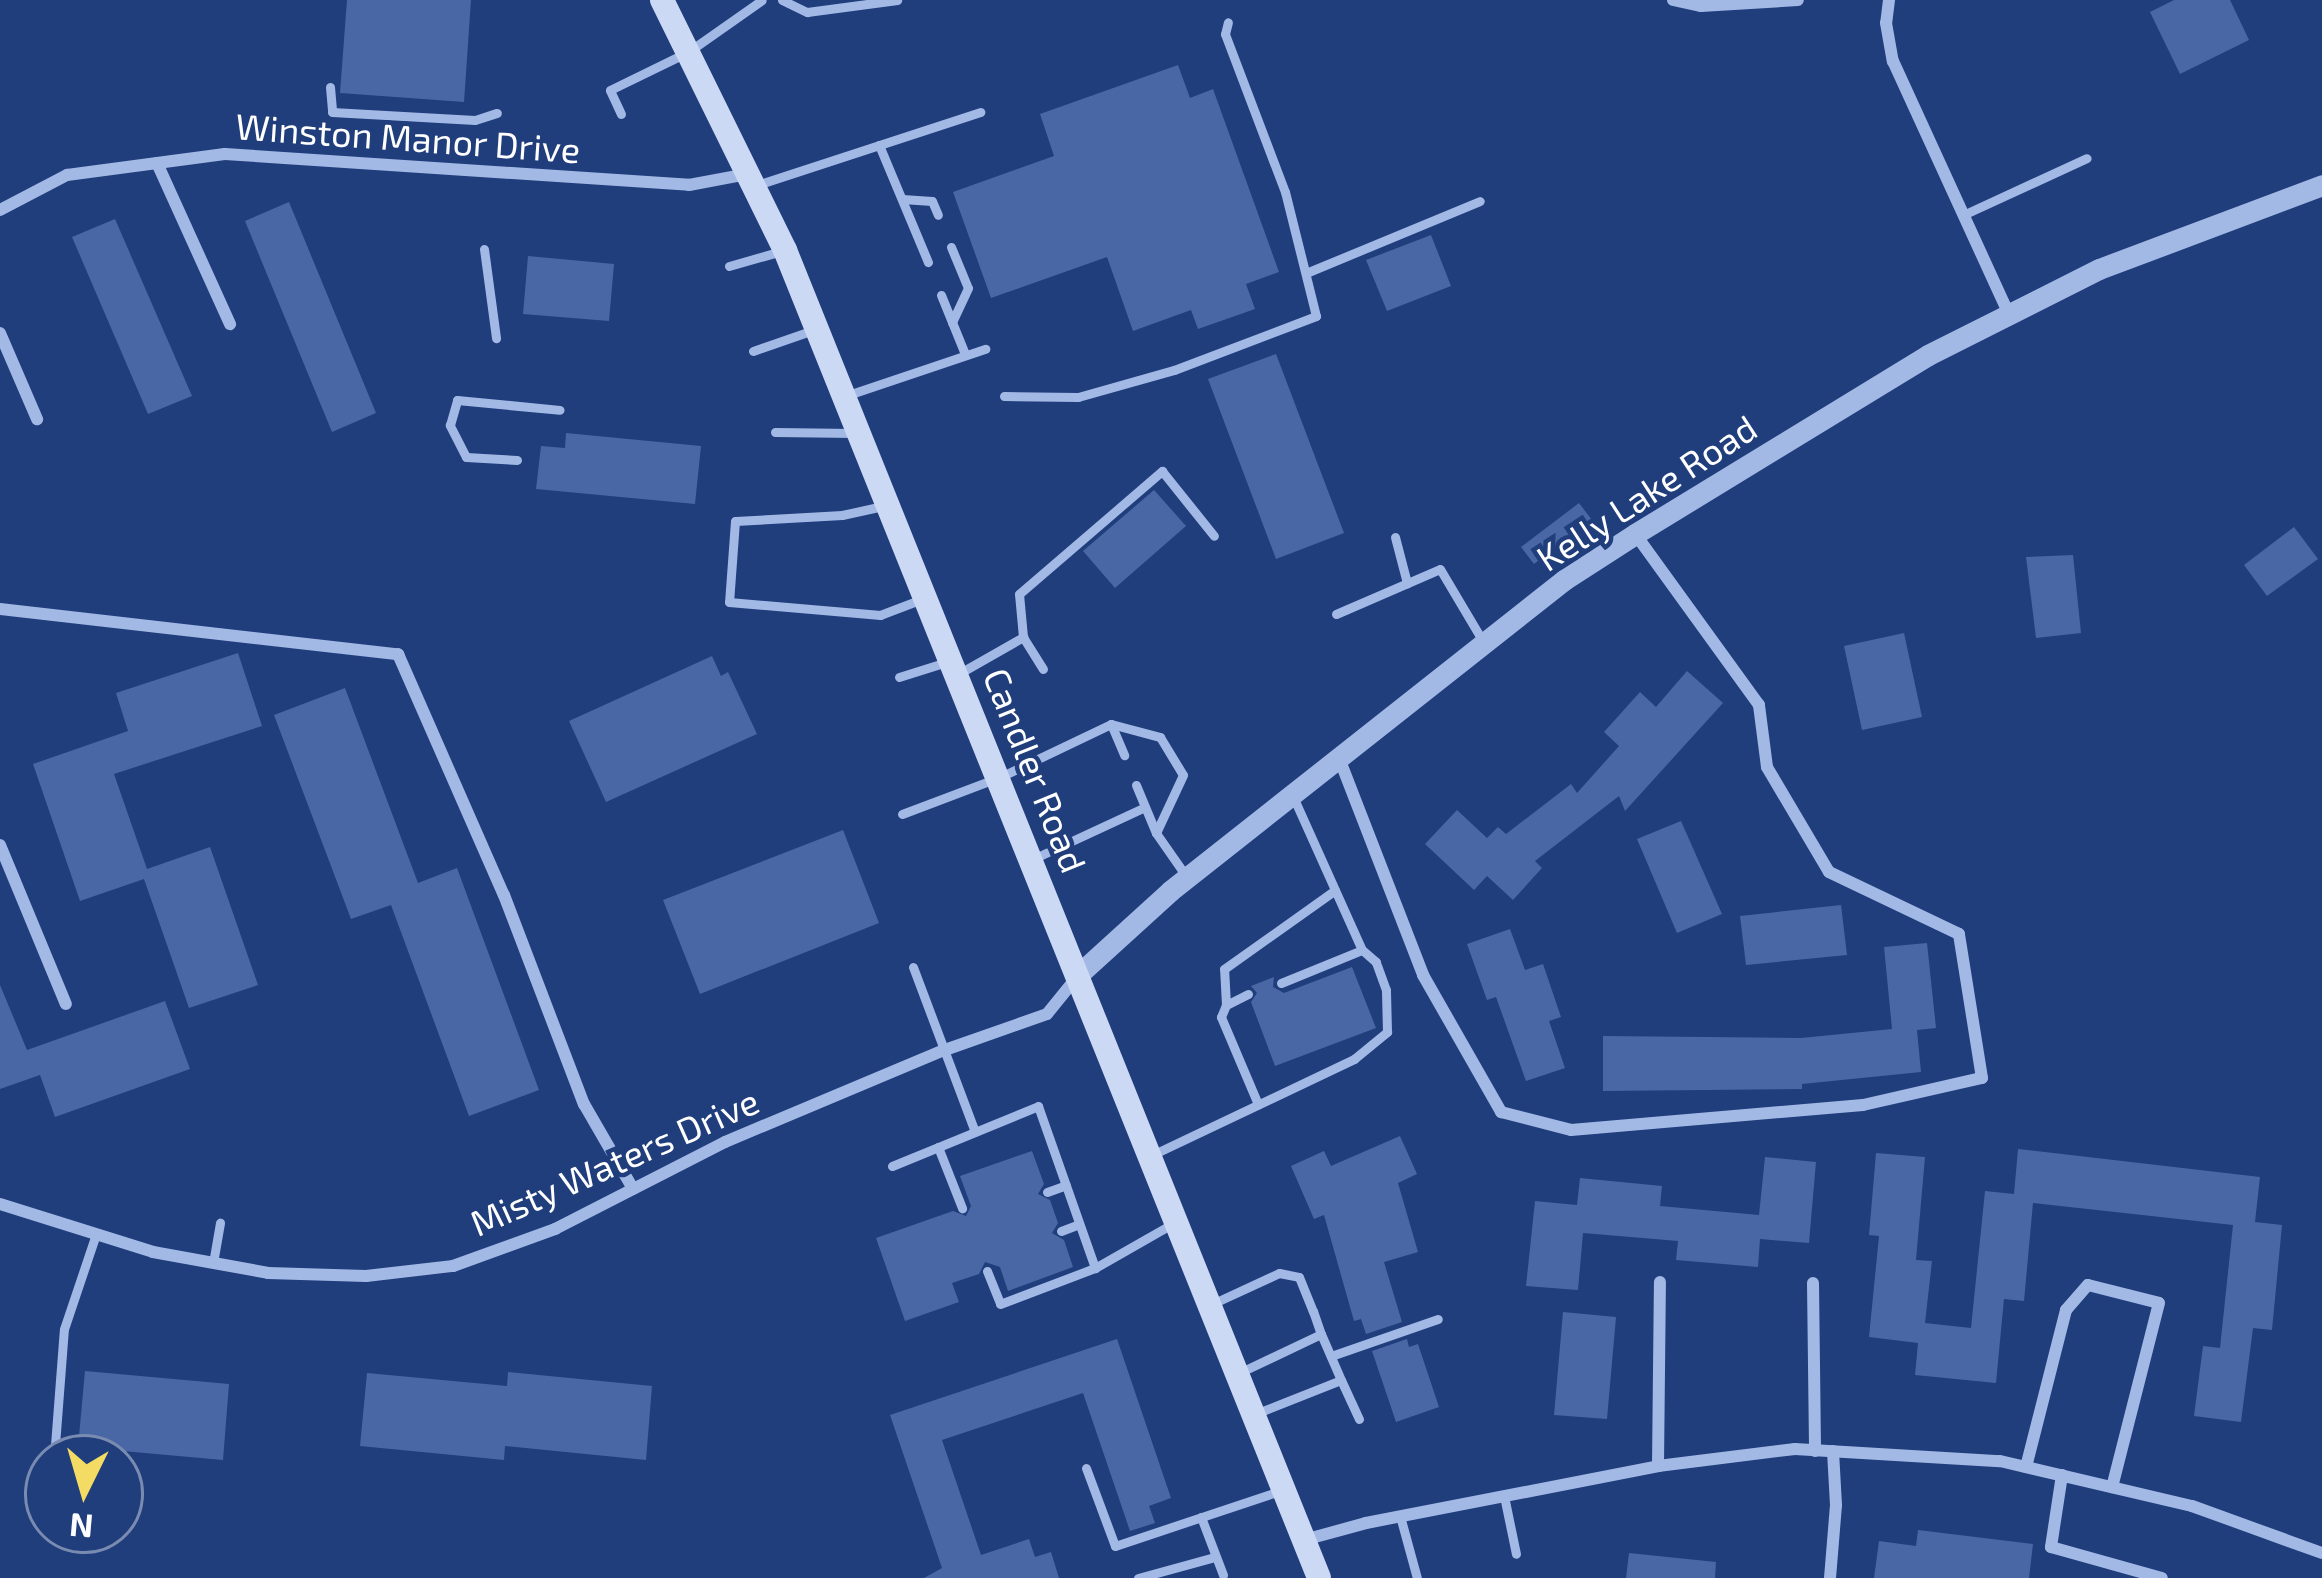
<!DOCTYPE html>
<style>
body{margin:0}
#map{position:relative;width:2322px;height:1578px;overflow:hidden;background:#203d7c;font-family:"Exo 2",sans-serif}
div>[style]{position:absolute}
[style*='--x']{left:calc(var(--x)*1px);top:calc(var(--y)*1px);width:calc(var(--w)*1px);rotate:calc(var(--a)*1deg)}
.building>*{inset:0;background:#4967a5}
.service>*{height:9px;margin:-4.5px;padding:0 4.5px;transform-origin:4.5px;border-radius:4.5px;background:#a2b9e6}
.minor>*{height:12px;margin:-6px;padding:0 6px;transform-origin:6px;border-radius:6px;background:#a2b9e6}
.tertiary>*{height:21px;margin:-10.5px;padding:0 10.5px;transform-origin:10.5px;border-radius:10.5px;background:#a2b9e6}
.secondary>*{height:24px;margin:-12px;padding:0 12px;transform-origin:12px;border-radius:12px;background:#ccd9f5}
span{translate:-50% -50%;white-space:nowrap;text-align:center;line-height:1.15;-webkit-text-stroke:9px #203d7c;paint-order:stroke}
.street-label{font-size:36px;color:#fff}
.north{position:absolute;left:24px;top:1434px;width:120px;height:120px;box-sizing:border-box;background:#203d7c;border:3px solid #798bb0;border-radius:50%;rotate:185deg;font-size:33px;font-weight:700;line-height:48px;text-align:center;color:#fff}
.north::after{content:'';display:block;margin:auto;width:42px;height:54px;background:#f4db63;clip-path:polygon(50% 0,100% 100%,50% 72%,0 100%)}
</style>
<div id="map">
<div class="building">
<i style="clip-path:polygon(347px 0,471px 0,464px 102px,340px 93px)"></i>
<i style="clip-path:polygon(2174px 0,2230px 0,2249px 40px,2180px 74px,2150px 12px)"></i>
<i style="clip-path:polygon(1178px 65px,1190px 98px,1213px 89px,1279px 272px,1246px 284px,1255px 309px,1198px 329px,1191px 310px,1133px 331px,1107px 257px,991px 298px,953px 192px,1054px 156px,1040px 114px)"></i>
<i style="clip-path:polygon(289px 202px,376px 413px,332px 432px,245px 221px)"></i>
<i style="clip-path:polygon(115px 219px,192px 396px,148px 414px,72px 237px)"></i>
<i style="clip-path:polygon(1431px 235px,1451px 286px,1387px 311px,1366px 260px)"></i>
<i style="clip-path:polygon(528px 256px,614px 264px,609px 321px,523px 314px)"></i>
<i style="clip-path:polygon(1276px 354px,1344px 533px,1276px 559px,1208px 379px)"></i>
<i style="clip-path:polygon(566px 433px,701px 446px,695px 504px,536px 489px,541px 446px,565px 448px)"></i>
<i style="clip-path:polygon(1154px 490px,1186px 526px,1115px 588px,1083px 551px)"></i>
<i style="clip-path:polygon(1579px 503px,1592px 520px,1534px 564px,1521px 547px)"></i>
<i style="clip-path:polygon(2294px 527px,2318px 559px,2267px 596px,2244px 565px)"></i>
<i style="clip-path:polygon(2073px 555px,2081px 633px,2036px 638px,2026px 557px)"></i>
<i style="clip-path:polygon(1904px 633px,1922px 717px,1862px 730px,1844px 646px)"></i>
<i style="clip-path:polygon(238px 653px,262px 726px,114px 774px,147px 869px,210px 847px,258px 985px,189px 1008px,144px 879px,80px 901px,33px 764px,128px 731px,116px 693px)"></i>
<i style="clip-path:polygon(712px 656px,721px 676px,728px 672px,757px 734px,606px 802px,569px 721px)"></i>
<i style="clip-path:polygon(1687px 671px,1723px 703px,1625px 811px,1619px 796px,1535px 861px,1542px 868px,1513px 900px,1487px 876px,1474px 890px,1425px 844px,1457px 810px,1487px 838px,1498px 827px,1506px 834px,1571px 784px,1577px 793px,1619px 746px,1604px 732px,1640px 692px,1656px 707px)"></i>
<i style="clip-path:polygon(345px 688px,418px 883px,457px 868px,539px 1090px,469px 1116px,391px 905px,351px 919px,274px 715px)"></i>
<i style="clip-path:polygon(1681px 821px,1722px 914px,1677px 933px,1637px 839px)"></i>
<i style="clip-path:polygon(843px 830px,879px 923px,700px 994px,663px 900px)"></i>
<i style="clip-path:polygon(1841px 905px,1847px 955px,1746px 965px,1740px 916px)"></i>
<i style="clip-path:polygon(1510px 929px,1525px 970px,1543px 964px,1561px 1017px,1549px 1021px,1565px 1068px,1526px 1081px,1496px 997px,1487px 1000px,1467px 944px)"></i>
<i style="clip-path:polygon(1927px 943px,1936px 1028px,1917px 1030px,1921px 1072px,1802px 1084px,1802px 1089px,1603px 1091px,1603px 1036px,1801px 1038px,1892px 1029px,1884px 947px)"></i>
<i style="clip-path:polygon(1352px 967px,1376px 1028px,1275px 1066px,1251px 1002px,1257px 993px,1251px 986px,1274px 977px,1273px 987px,1284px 993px)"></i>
<i style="clip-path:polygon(0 985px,27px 1050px,165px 1001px,190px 1069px,55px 1117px,40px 1075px,0 1089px)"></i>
<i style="clip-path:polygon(1400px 1136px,1417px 1174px,1398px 1183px,1418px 1252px,1384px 1262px,1402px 1322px,1366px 1334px,1361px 1319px,1354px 1321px,1324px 1215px,1314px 1219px,1291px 1166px,1324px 1151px,1331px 1166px)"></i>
<i style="clip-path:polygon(2018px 1149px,2260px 1177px,2255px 1222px,2282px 1225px,2272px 1330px,2253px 1328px,2241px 1422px,2194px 1416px,2203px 1346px,2220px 1348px,2233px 1225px,2033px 1203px,2024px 1301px,2004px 1299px,1996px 1383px,1915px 1375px,1918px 1343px,1869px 1337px,1879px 1236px,1869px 1235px,1876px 1153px,1925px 1157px,1916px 1260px,1932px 1261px,1925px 1323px,1971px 1328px,1985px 1191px,2014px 1194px)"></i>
<i style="clip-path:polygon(1032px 1151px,1044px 1184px,1038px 1194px,1050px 1200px,1058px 1223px,1052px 1233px,1064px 1240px,1073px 1267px,1008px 1291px,1000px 1267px,985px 1262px,979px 1274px,952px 1283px,959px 1302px,905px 1321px,876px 1238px,953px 1211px,966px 1216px,971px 1206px,960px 1176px)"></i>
<i style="clip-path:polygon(1765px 1157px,1816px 1162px,1809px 1243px,1760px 1239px,1758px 1267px,1676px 1260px,1678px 1241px,1583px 1233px,1578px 1290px,1526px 1286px,1535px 1201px,1577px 1205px,1580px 1178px,1662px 1186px,1660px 1206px,1759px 1215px)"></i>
<i style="clip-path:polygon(1563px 1312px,1616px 1317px,1607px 1419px,1554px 1415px)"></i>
<i style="clip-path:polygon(1117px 1339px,1171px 1498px,1149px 1506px,1155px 1523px,1130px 1531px,1083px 1393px,942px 1440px,981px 1555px,1029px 1539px,1035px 1557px,1051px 1552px,1059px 1578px,924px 1578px,942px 1568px,890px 1415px)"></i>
<i style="clip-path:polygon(1407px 1339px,1409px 1347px,1418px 1344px,1439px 1407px,1396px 1422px,1372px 1351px)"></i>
<i style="clip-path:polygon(85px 1371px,229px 1384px,223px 1460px,78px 1447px)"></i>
<i style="clip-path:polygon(508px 1372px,652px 1386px,646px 1460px,505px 1446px,504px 1460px,360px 1446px,367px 1373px,507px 1386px)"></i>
<i style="clip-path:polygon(1918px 1530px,2033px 1544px,2029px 1578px,1874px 1578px,1879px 1541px,1916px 1546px)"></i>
<i style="clip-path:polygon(1629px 1553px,1716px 1562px,1715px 1578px,1626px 1578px)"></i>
</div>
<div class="service">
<i style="--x:782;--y:0;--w:28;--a:26"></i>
<i style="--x:807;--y:12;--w:91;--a:-7.6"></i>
<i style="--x:330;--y:87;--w:25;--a:85"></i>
<i style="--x:332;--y:112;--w:143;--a:3.2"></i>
<i style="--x:475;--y:120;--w:23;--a:-18"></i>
<i style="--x:621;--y:114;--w:26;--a:-115"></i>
<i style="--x:610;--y:90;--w:87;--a:-26"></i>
<i style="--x:688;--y:52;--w:90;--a:-35.1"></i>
<i style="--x:879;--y:145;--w:127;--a:67.3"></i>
<i style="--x:757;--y:185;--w:235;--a:-18.1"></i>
<i style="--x:902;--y:199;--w:30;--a:4"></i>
<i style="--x:932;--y:201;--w:15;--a:67"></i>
<i style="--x:1963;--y:215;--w:136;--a:-24.7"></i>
<i style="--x:951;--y:247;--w:44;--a:67.5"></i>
<i style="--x:968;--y:288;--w:38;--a:115"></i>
<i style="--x:484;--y:249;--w:90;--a:82.3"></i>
<i style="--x:729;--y:266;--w:58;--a:-15.9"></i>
<i style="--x:1306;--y:273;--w:188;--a:-22.5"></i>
<i style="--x:941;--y:295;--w:64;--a:67.9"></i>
<i style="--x:753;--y:351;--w:67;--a:-19.2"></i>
<i style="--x:848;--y:395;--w:145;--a:-18.6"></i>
<i style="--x:1004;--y:396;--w:74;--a:0.8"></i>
<i style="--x:1078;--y:397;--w:100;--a:-15.7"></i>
<i style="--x:1174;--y:370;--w:152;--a:-20.8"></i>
<i style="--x:1316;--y:316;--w:128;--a:-104"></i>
<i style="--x:1285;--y:192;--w:169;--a:-110.8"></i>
<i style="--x:1225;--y:34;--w:12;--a:-76"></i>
<i style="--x:775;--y:432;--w:79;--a:0.7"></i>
<i style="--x:517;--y:460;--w:51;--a:-176.6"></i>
<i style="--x:466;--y:457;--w:36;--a:-117"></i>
<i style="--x:450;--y:425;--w:26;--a:-74"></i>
<i style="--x:457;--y:400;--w:103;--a:5.5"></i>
<i style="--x:883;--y:506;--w:42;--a:167.6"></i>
<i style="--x:842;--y:515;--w:107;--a:176.8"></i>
<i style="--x:735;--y:521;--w:81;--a:94.2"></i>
<i style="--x:729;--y:602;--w:152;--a:4.9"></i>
<i style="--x:880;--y:615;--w:45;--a:-20.9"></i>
<i style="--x:1395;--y:537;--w:48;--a:75.4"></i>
<i style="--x:1336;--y:614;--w:113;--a:-23.4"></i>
<i style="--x:1440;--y:569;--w:86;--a:59.3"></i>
<i style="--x:1043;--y:669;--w:38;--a:-122"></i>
<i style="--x:1023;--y:637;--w:43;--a:-95.3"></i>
<i style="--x:1019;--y:594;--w:189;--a:-40.7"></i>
<i style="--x:1162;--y:471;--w:83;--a:51.3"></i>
<i style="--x:960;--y:673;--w:73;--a:-29.7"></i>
<i style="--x:899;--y:677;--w:50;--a:-17.4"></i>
<i style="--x:1111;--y:724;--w:34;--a:67"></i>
<i style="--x:1136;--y:785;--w:52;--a:67.4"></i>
<i style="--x:902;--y:814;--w:105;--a:-20.7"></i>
<i style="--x:1000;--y:777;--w:123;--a:-25.5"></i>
<i style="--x:1111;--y:724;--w:51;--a:14.9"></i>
<i style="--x:1160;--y:737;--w:44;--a:58.8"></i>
<i style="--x:1183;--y:775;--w:64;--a:115"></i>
<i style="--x:1156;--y:833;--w:52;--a:55.1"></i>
<i style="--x:1033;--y:859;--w:123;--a:-24.9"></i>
<i style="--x:913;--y:967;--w:176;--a:69.4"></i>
<i style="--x:1281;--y:983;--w:87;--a:-22.2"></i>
<i style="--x:1248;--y:994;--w:25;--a:153"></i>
<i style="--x:1226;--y:1005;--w:13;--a:113"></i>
<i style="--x:1221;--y:1017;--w:95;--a:67"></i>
<i style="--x:1226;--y:1005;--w:36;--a:-93"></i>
<i style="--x:1224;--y:969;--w:136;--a:-35.4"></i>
<i style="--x:938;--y:1147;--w:66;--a:68.5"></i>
<i style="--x:1152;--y:1155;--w:224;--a:-25.4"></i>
<i style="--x:1354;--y:1059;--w:43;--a:-39.3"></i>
<i style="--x:1387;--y:1032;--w:42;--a:-91.4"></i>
<i style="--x:1386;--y:990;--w:30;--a:-110"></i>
<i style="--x:1376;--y:962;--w:18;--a:-139"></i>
<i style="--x:1362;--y:950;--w:171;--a:-114.2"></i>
<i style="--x:892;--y:1166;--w:158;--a:-22.3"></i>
<i style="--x:1038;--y:1106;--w:172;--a:70.6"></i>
<i style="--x:1047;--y:1192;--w:20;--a:-20"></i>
<i style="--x:1061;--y:1231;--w:19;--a:-21"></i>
<i style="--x:213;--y:1263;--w:41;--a:-80.1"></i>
<i style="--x:987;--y:1271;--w:35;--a:68"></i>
<i style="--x:1000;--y:1304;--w:102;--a:-20.8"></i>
<i style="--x:1095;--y:1268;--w:91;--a:-29.7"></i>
<i style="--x:1212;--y:1304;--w:74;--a:-24.8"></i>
<i style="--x:1279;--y:1273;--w:20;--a:11"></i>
<i style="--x:1299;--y:1277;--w:37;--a:68"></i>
<i style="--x:1313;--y:1311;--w:24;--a:71"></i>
<i style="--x:1321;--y:1334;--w:91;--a:154.6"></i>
<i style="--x:1331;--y:1356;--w:113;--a:-19.1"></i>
<i style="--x:1341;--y:1380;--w:43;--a:65.2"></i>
<i style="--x:1255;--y:1414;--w:92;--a:-21.6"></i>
<i style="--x:1341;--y:1380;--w:50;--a:-113.5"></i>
<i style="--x:54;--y:1458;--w:129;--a:-85.6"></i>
<i style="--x:64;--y:1329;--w:100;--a:-71.4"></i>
<i style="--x:1086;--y:1468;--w:83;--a:69.6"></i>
<i style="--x:1115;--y:1546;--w:176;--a:-18.5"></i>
<i style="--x:1504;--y:1496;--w:59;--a:78.3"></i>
<i style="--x:1400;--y:1516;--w:64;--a:74.7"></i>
<i style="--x:1201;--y:1517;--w:62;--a:69.2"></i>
<i style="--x:1138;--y:1578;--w:80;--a:-15.3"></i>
</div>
<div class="minor">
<i style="--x:1673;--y:0;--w:29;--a:12"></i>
<i style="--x:1701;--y:6;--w:97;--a:-3.5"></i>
<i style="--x:1889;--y:0;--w:23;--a:97"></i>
<i style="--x:1886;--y:23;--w:39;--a:80"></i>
<i style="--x:1893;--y:61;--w:278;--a:65.4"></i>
<i style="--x:157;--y:163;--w:177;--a:65.6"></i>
<i style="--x:0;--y:210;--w:76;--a:-27.6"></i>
<i style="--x:67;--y:175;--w:159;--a:-7.6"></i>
<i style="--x:225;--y:154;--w:465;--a:3.8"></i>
<i style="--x:689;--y:185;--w:59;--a:-10.7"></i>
<i style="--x:0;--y:333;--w:94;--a:66.7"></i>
<i style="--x:0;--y:609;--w:401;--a:6.5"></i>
<i style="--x:398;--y:654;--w:263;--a:66.3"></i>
<i style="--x:504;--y:895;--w:224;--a:69.1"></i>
<i style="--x:584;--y:1104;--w:98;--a:60"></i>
<i style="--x:1339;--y:758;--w:233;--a:68.8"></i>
<i style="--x:1423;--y:975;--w:158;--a:60.3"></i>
<i style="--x:1501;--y:1112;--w:72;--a:14.4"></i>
<i style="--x:1571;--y:1130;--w:293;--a:-4.9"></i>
<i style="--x:1863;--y:1105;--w:122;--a:-12.8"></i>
<i style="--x:1982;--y:1078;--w:146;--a:-99.1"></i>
<i style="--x:1959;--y:934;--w:144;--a:-154.5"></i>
<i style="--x:1829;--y:872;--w:122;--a:-120.6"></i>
<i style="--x:1767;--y:767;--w:63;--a:-97.4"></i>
<i style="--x:1759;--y:705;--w:211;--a:-125.9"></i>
<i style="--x:0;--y:845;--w:172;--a:67.5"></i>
<i style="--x:0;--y:1204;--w:160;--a:17.4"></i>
<i style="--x:153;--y:1252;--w:117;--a:10.3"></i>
<i style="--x:268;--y:1273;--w:98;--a:1.8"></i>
<i style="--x:366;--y:1276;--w:88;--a:-6.6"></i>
<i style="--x:453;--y:1266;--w:109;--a:-19.9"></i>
<i style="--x:555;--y:1229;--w:191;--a:-27.1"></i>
<i style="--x:725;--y:1142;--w:235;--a:-22.8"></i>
<i style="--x:942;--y:1051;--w:111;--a:-19.4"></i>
<i style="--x:1047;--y:1014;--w:48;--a:-51"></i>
<i style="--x:1813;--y:1283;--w:168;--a:89.3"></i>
<i style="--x:1658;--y:1466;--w:184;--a:-89.4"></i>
<i style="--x:2026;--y:1467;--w:162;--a:-75.7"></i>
<i style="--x:2066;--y:1310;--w:33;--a:-49"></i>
<i style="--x:2088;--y:1285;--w:73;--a:14.2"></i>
<i style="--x:2159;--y:1303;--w:190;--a:104.3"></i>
<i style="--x:2062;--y:1475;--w:73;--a:98.7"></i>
<i style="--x:2051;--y:1547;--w:115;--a:15.6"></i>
<i style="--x:1304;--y:1540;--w:64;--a:-15.3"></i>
<i style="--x:1366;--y:1523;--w:298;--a:-11"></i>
<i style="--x:1658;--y:1466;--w:138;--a:-7.1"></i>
<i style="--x:1795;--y:1449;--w:205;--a:3.4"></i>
<i style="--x:2000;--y:1461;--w:197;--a:13.2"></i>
<i style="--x:2192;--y:1506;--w:138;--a:19.9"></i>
<i style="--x:1830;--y:1578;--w:73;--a:-85.3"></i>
<i style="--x:1836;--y:1505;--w:54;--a:-93.2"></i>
</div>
<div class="tertiary">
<i style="--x:1080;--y:973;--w:122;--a:-42.3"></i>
<i style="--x:1170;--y:891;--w:502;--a:-38.29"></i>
<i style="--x:1564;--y:580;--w:85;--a:-32.9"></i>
<i style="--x:1635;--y:534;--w:343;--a:-31.4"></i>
<i style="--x:1928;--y:355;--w:191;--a:-26.7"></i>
<i style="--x:2099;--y:269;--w:238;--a:-20.6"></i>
</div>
<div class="secondary">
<i style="--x:662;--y:0;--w:279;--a:63.8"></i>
<i style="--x:785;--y:250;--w:1431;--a:68.09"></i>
</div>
<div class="street-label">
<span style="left:408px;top:137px;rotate:4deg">Winston Manor Drive</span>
<span style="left:1646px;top:492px;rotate:-33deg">Kelly Lake Road</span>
<span style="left:1036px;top:770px;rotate:68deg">Candler Road</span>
<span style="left:614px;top:1161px;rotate:-24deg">Misty Waters Drive</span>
</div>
<div class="north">N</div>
</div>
